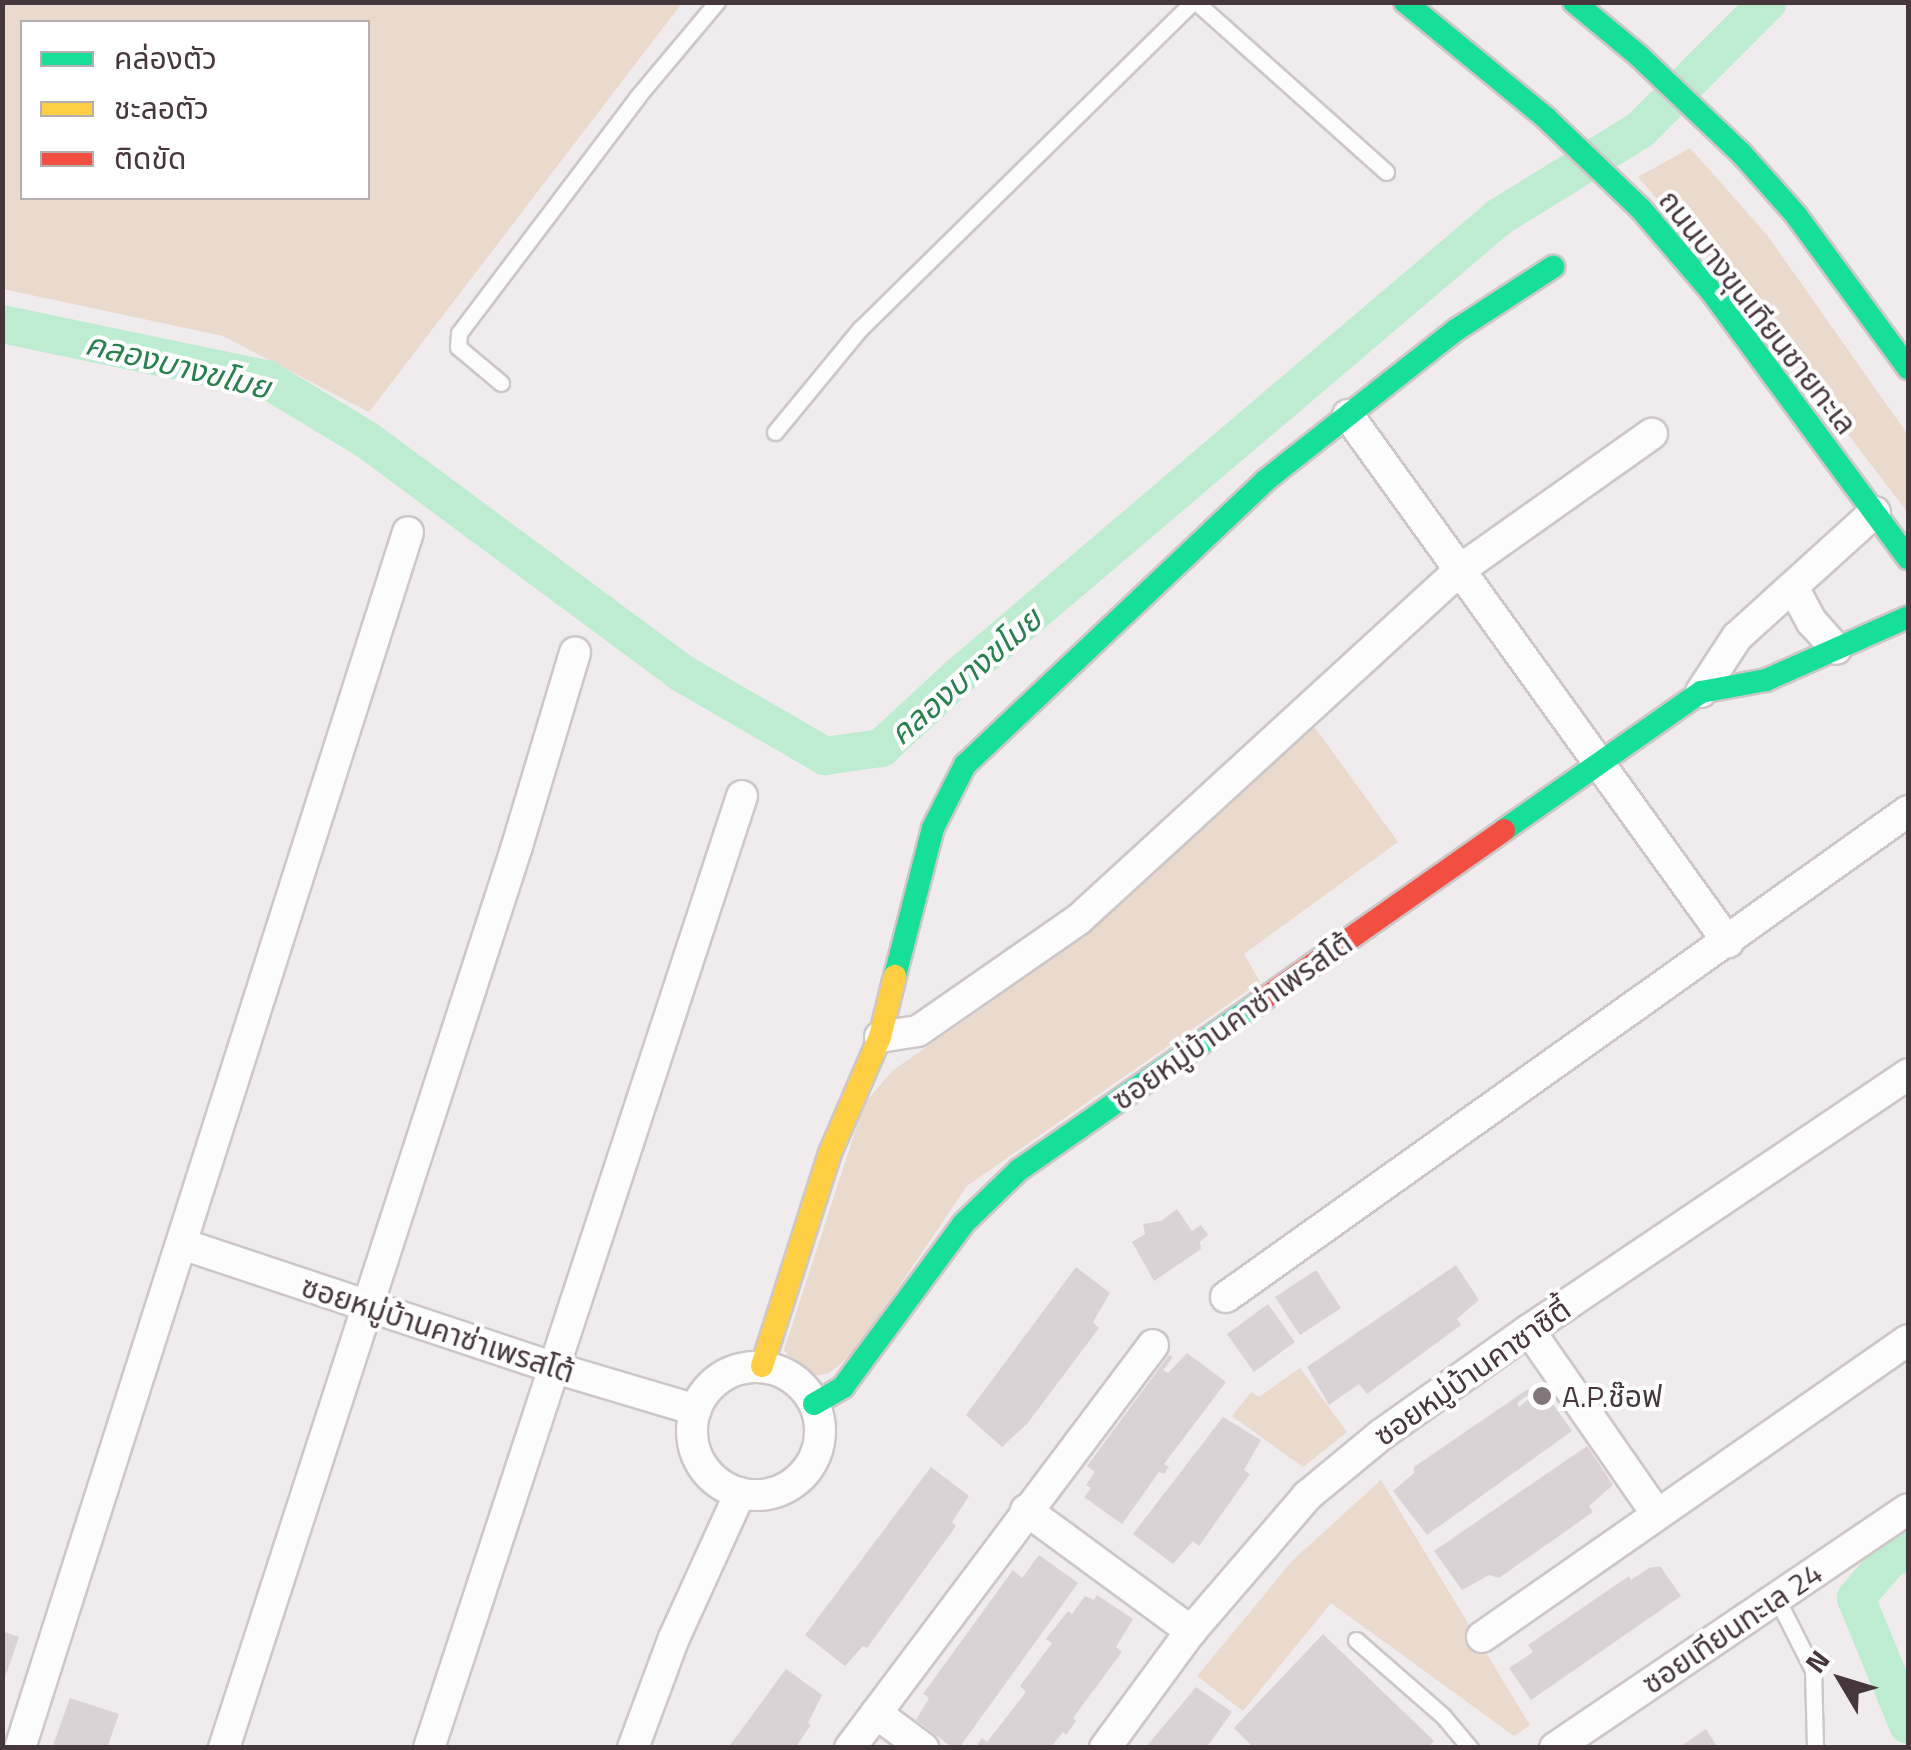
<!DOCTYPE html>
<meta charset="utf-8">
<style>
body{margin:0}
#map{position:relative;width:1911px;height:1750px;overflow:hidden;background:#f0ebec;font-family:"Titillium Web","Noto Sans Thai",sans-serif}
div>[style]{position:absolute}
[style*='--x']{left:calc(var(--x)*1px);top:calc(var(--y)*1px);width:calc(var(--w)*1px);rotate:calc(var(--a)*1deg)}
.green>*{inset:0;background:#ead9cd}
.canal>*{height:38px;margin:-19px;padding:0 19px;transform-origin:19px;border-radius:19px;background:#bdecd1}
.building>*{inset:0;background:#dad3d5}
.roads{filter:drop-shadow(2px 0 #cdc7c8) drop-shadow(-2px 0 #cdc7c8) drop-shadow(0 2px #cdc7c8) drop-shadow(0 -2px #cdc7c8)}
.lane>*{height:15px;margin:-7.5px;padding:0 7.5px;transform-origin:7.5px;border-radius:7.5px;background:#fdfcfc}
.street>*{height:30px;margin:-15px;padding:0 15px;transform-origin:15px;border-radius:15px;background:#fdfcfc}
.street>.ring{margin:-15px;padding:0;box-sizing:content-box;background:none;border:30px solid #fdfcfc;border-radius:50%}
.fast>*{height:22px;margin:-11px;padding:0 11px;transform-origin:11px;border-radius:11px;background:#16e098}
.slow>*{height:22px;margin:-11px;padding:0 11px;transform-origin:11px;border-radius:11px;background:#ffcf43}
.jam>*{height:22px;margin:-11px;padding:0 11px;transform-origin:11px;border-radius:11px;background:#f24e42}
.dots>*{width:28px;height:28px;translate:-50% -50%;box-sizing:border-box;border:5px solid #fff;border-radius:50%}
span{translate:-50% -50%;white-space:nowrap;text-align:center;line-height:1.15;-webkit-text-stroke:8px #fff;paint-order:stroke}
.street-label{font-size:30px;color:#46373d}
.poi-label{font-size:30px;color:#46373d}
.left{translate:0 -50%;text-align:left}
.water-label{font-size:32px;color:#2a7f4f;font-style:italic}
.frame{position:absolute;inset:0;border:5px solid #46373d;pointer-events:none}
.legend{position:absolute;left:20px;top:20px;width:350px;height:180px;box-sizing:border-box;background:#fff;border:2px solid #b5afb1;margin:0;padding:12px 18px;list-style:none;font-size:30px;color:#46373d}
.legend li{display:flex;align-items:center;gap:20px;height:50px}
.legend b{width:50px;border:2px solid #b5afb1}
.north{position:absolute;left:1791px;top:1630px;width:100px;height:100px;-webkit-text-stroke:8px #fff;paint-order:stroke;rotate:308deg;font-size:28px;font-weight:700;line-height:40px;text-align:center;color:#46373d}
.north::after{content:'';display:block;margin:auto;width:35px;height:45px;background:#46373d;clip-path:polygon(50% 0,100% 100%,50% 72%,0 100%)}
</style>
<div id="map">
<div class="green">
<i style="clip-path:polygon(evenodd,3px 2px,682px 2px,682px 3px,369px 412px,223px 336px,3px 289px,3px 2px,22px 22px,368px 22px,368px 198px,22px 198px,22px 22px)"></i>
<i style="clip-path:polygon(1690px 148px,1767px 235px,1908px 435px,1908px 513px,1749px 305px,1638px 177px)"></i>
<i style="clip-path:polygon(1313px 725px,1398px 842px,1244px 954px,1260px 982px,967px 1186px,854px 1353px,829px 1373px,814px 1376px,794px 1364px,784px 1350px,864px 1104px,892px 1071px,990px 1003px,1140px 883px)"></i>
<i style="clip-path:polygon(1300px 1368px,1347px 1432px,1303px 1467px,1232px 1416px,1251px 1392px,1259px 1397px)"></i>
<i style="clip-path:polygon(1381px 1480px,1530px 1725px,1514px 1736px,1331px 1603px,1243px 1711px,1197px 1676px,1293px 1560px)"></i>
</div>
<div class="canal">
<i style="--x:2;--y:324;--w:270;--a:11.8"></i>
<i style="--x:266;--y:379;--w:118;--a:31.1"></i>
<i style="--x:367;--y:440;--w:390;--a:36.5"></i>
<i style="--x:680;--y:672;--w:168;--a:30.1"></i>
<i style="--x:825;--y:756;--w:57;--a:-8.1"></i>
<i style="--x:881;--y:748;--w:106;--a:-42.7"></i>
<i style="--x:959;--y:676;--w:709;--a:-40.36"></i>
<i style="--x:1499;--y:217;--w:166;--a:-31.7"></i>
<i style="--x:1640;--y:130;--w:181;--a:-45"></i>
<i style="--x:1908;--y:1548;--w:24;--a:147"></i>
<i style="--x:1888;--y:1561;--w:49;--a:130.9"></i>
<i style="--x:1856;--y:1598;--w:137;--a:67.7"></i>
</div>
<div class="building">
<i style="clip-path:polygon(1177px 1209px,1192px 1231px,1201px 1225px,1208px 1235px,1200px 1242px,1201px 1249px,1154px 1281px,1132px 1242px,1145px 1234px,1143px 1224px,1161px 1221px)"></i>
<i style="clip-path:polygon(1456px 1265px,1479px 1300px,1457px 1319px,1461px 1325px,1367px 1394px,1359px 1384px,1329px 1405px,1307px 1367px)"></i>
<i style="clip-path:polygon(1076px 1267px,1110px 1293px,1093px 1322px,1099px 1328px,1027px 1424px,1002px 1447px,966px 1415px)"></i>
<i style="clip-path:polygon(1316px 1270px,1341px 1308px,1300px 1335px,1275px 1297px)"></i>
<i style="clip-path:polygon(1268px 1304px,1295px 1342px,1254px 1372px,1227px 1334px)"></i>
<i style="clip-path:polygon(1187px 1353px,1226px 1382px,1164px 1464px,1169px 1467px,1164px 1474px,1159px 1472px,1122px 1524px,1084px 1497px,1091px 1488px,1086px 1485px,1095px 1472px,1087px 1466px,1169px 1355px,1173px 1357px,1163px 1370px,1168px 1373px)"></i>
<i style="clip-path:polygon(1528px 1389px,1531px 1393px,1517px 1403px,1519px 1407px,1531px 1397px,1546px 1394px,1572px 1431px,1427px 1535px,1393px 1491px,1414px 1473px,1414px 1467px)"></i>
<i style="clip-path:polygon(1223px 1417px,1261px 1440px,1244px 1470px,1250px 1474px,1199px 1546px,1193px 1541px,1173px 1564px,1133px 1534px)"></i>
<i style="clip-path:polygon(1587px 1446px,1613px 1485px,1589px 1506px,1593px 1512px,1499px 1578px,1489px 1575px,1462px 1590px,1434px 1551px)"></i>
<i style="clip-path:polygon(931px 1467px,969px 1496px,952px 1522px,956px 1526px,867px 1648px,863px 1646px,845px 1666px,805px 1635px)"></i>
<i style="clip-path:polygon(1039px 1555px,1078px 1583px,959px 1748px,953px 1748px,916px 1720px,929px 1698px,923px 1694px,1013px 1570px,1022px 1578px)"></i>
<i style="clip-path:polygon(1660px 1566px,1681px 1596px,1531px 1700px,1509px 1668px,1533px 1652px,1528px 1645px,1629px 1576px,1631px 1580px,1649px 1568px)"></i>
<i style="clip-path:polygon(1097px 1595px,1133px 1619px,1116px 1647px,1122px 1652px,1073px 1718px,1076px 1721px,1066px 1735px,1063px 1732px,1050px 1748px,975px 1748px,982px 1738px,987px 1742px,1026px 1692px,1020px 1686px,1052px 1643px,1046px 1639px,1068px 1611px,1072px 1614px,1085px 1596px,1094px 1600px)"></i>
<i style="clip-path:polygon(2px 1631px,19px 1637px,3px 1683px,2px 1683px)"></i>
<i style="clip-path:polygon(1323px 1634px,1434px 1741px,1428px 1748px,1254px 1748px,1234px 1728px)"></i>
<i style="clip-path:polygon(786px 1669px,822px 1695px,808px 1723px,811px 1725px,795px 1748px,728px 1748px)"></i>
<i style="clip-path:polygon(1196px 1687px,1232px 1712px,1206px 1748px,1145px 1748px)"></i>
<i style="clip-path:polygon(70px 1698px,119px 1714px,107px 1748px,52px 1748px)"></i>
<i style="clip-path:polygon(1706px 1729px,1718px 1748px,1678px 1748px)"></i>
</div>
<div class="roads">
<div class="lane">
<i style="--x:1196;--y:2;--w:255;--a:41.8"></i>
<i style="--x:501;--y:383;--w:56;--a:-140.1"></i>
<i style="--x:458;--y:347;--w:14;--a:-86"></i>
<i style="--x:459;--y:333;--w:297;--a:-52.9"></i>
<i style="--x:638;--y:96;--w:123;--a:-50"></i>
<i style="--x:775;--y:432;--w:134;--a:-50.5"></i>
<i style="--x:860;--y:329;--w:467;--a:-44.5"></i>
<i style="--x:1777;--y:1599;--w:80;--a:63.1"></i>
<i style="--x:1813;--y:1670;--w:78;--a:88.5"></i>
<i style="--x:1356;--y:1640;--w:116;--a:41.1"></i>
<i style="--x:1443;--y:1716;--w:42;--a:49.8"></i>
</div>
<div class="street">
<i style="--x:1348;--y:415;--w:650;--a:54.21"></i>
<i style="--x:1793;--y:587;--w:40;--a:62"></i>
<i style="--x:1812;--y:622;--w:36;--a:48"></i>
<i style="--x:1701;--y:692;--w:66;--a:-56.8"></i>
<i style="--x:1737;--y:637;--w:186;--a:-42.2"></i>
<i style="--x:880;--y:1037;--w:38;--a:-9"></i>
<i style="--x:918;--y:1031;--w:196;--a:-34.8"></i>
<i style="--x:1079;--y:919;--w:518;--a:-42.5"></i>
<i style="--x:1461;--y:569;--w:234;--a:-35.3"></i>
<i style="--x:182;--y:1244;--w:393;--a:18.4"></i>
<i style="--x:555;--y:1368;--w:147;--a:16.6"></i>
<i style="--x:1226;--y:1297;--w:837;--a:-35.47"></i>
<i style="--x:1529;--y:1330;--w:224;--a:55.2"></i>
<i class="ring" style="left:692px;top:1367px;width:98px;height:98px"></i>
<i style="--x:1026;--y:1510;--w:205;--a:36.3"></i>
<i style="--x:1482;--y:1637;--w:519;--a:-34.88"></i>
<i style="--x:876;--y:1713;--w:59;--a:36.7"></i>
<i style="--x:20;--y:1748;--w:1276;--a:-72.3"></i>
<i style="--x:224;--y:1748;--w:948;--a:-72"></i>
<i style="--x:517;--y:846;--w:202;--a:-73.3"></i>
<i style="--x:429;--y:1748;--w:1002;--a:-71.8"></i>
<i style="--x:633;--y:1748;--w:117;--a:-69.6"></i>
<i style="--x:674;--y:1638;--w:159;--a:-65.5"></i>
<i style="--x:850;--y:1748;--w:504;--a:-53.06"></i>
<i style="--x:1105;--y:1748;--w:145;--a:-53.7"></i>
<i style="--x:1191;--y:1631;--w:178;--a:-49.3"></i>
<i style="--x:1307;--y:1496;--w:97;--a:-39.6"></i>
<i style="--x:1382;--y:1434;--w:180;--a:-35.3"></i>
<i style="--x:1529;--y:1330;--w:457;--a:-34"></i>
<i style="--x:1555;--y:1748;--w:426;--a:-34.1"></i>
</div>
<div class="fast">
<i style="--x:1405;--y:2;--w:183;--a:39.4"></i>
<i style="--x:1546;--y:118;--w:130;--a:43.8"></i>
<i style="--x:1640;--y:208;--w:109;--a:49.5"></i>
<i style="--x:1711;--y:291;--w:332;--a:53.6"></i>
<i style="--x:1574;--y:2;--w:85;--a:39.7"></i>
<i style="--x:1639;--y:56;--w:141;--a:43.6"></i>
<i style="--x:1741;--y:153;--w:83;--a:48.4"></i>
<i style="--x:1796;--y:215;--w:190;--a:53.8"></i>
<i style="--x:1504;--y:830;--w:241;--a:-35"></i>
<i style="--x:1701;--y:692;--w:66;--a:-10.5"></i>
<i style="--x:1766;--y:680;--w:155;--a:-23.9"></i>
<i style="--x:895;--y:976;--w:153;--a:-75.6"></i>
<i style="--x:933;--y:828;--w:71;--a:-63.1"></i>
<i style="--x:965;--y:765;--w:415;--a:-43.4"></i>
<i style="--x:1266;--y:480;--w:242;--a:-38.3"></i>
<i style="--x:1456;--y:330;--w:116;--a:-33"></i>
<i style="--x:814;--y:1404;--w:34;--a:-30"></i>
<i style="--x:843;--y:1387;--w:202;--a:-53.6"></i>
<i style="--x:963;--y:1224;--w:78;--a:-44"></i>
<i style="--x:1019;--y:1170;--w:295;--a:-34.9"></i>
</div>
<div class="slow">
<i style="--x:762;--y:1366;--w:224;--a:-72.3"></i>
<i style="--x:830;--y:1153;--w:126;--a:-66.7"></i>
<i style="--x:880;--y:1037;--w:63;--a:-76.2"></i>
</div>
<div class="jam">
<i style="--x:1261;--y:1001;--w:297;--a:-35.1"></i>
</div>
</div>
<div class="dots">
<i style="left:1542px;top:1396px;background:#82767a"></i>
</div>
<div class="street-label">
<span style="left:1758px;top:312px;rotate:52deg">ถนนบางขุนเทียนชายทะเล</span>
<span style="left:1232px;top:1021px;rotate:-35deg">ซอยหมู่บ้านคาซ่าเพรสโต้</span>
<span style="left:438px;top:1329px;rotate:18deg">ซอยหมู่บ้านคาซ่าเพรสโต้</span>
<span style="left:1472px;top:1372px;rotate:-35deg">ซอยหมู่บ้านคาซาซิตี้</span>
<span style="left:1732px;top:1628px;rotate:-34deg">ซอยเทียนทะเล 24</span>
</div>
<div class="poi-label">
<span class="left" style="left:1562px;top:1396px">A.P.ช๊อฟ</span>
</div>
<div class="water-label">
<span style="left:178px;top:365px;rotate:14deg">คลองบางขโมย</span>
<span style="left:965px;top:676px;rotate:-41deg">คลองบางขโมย</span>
</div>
<div class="frame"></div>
<ul class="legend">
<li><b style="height:12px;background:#16e098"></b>คล่องตัว</li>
<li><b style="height:12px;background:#ffcf43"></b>ชะลอตัว</li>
<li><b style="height:12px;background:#f24e42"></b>ติดขัด</li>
</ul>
<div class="north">N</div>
</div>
